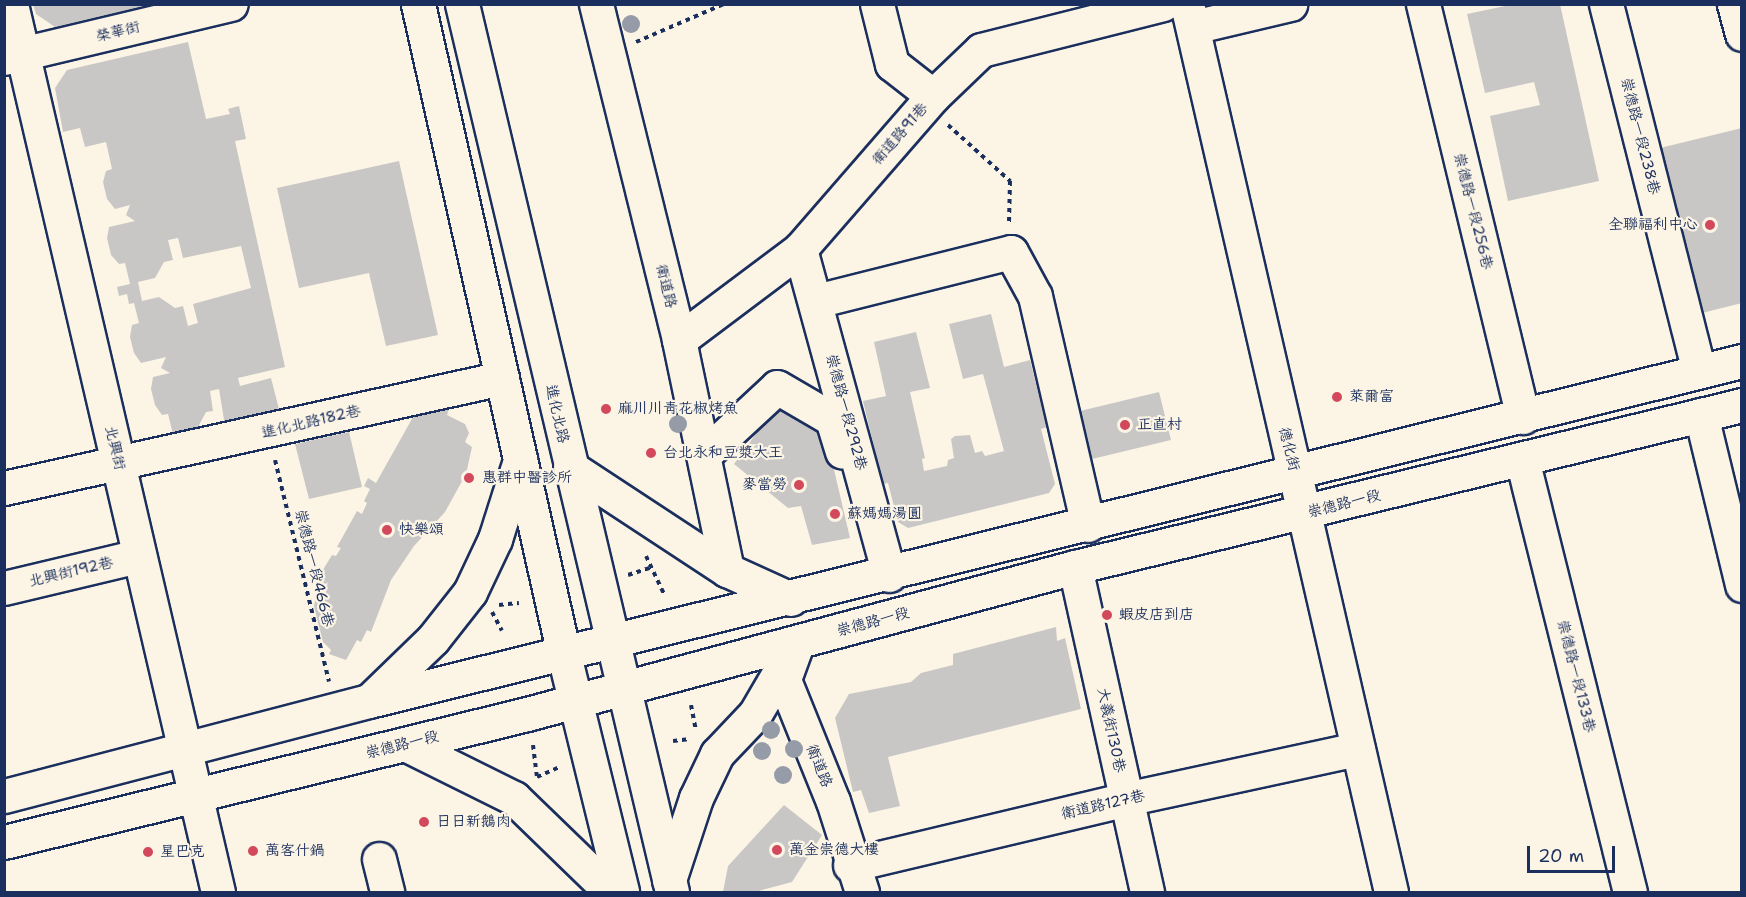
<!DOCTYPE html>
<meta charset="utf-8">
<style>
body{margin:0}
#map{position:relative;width:1746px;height:897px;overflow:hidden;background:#fcf5e5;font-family:"Shantell Sans","LXGW WenKai TC",sans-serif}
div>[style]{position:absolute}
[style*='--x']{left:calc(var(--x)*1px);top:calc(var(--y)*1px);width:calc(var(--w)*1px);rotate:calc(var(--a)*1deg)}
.building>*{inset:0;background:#c8c7c6}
.path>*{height:4px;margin-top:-2px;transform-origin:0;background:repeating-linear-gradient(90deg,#1b2f5e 0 4.5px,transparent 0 9px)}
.roads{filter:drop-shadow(2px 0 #1b2f5e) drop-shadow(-2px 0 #1b2f5e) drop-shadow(0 2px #1b2f5e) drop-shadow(0 -2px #1b2f5e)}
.minor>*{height:33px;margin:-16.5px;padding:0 16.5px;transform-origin:16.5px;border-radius:16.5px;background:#fcf5e5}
.major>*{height:33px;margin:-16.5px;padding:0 16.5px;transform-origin:16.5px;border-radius:16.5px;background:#fcf5e5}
.trees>*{width:18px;height:18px;margin:-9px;border-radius:50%;background:#969ba8}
.dots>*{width:16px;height:16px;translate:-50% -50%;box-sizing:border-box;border:3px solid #fcf5e5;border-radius:50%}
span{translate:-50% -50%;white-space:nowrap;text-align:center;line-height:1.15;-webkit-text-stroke:4.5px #fcf5e5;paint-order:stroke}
.street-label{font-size:15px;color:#1b2f5e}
.poi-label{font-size:15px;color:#1b2f5e}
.right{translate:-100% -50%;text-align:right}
.left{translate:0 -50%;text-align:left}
.frame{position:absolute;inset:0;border:6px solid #1b2f5e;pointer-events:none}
.scale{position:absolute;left:1527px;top:846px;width:88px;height:27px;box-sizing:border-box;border:3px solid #1b2f5e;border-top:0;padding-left:8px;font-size:18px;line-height:21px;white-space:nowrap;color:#1b2f5e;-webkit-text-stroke:4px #fcf5e5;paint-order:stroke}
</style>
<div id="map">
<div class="building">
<i style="clip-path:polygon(33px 4px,148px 4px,148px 5px,55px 27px,36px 14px)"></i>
<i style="clip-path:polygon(1531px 4px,1560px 4px,1599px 181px,1508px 201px,1490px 116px,1540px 105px,1534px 82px,1485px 93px,1467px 14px,1510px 5px)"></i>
<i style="clip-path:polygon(evenodd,188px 42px,206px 119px,230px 114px,228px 109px,239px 106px,246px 139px,235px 141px,285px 367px,238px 378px,240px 386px,271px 378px,280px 413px,225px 426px,219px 389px,210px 391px,213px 411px,206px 412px,197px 429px,173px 434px,168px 414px,162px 415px,155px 405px,151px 389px,153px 377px,170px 373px,161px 368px,166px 357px,141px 363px,134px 353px,130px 337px,132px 325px,139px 323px,134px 303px,129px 304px,127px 294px,119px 296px,117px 287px,130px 284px,125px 263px,119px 264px,111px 255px,107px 238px,109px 227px,135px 221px,126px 215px,130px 205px,115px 209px,107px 199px,103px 182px,106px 171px,112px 169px,106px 142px,85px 147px,80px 128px,63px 132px,55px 88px,67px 70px,188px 42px,178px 238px,183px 258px,241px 246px,251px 288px,193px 304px,198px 323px,188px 326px,183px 306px,175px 308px,159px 297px,142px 301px,138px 282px,155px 278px,164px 262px,173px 260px,168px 240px,178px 238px)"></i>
<i style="clip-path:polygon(1742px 128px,1742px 303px,1698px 314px,1660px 148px)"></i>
<i style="clip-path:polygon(399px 161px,438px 335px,386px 346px,369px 273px,299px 288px,277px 188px)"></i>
<i style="clip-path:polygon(991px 314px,1004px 367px,1030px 360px,1047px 427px,1041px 429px,1055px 484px,1049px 493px,908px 528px,898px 522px,888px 483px,883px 484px,863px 401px,886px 396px,874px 342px,916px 332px,930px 388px,910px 392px,925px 458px,922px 459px,924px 471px,947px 466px,948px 460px,954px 458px,951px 439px,955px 436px,970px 435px,975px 453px,982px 451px,985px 456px,1004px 451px,983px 374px,963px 379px,949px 324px)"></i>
<i style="clip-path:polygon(1159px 392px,1171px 440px,1092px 459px,1080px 411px)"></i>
<i style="clip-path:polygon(779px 402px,811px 423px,829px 448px,850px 538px,812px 545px,801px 506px,788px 508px,734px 464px)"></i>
<i style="clip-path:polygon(449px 409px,447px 415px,465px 424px,469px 433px,465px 442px,472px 447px,466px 474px,445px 512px,414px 546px,391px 580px,371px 632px,367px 630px,361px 642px,357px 640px,346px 660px,329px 654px,331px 650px,323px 642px,314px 606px,321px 573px,332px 555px,336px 556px,341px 548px,337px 547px,357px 511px,362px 514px,367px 503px,364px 501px,370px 489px,364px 486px,368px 478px,376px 483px,413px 417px)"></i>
<i style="clip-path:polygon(349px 432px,362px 487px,309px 499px,295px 444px)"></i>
<i style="clip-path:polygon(1056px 627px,1057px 641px,1065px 638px,1081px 709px,888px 757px,900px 806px,869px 813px,861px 790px,853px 792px,835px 718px,849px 694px,911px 682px,921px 673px,953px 665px,953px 654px)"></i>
<i style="clip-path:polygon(784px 805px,822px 835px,792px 882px,755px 892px,723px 892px,728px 866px)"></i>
</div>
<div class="path">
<i style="--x:636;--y:42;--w:96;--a:-23.4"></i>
<i style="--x:948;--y:125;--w:84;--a:42.1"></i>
<i style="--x:1010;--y:181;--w:41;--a:91.4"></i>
<i style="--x:275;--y:460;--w:228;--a:76.3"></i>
<i style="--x:646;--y:556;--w:42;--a:64.7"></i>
<i style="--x:628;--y:575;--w:23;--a:-18"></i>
<i style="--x:499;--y:605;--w:20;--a:-6"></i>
<i style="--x:492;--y:612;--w:21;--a:62"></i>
<i style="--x:691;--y:705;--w:25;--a:79"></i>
<i style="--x:673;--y:741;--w:17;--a:-7"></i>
<i style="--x:533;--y:745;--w:32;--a:83"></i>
<i style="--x:537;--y:777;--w:24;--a:-24"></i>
</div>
<div class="roads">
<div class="minor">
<i style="--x:11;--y:4;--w:912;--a:76.88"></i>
<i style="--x:596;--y:4;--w:346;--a:76.1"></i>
<i style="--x:679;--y:340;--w:235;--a:78.2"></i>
<i style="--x:877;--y:4;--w:62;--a:76"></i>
<i style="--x:892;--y:64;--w:52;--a:38"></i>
<i style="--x:1187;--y:4;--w:911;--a:77.06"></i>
<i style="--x:1423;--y:4;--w:425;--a:76.4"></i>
<i style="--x:1606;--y:4;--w:379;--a:75.8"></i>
<i style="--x:1734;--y:4;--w:31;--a:75"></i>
<i style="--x:1193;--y:27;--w:100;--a:-13.3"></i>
<i style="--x:4;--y:58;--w:233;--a:-13.4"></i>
<i style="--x:800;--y:249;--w:338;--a:74.7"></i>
<i style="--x:816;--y:301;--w:201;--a:-14.1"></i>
<i style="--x:1011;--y:252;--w:50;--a:61.4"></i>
<i style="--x:1035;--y:296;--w:235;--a:77"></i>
<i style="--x:679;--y:340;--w:151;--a:-36.9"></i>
<i style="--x:800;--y:249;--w:203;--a:-49"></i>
<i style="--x:933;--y:96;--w:66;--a:-43.8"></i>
<i style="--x:981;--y:50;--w:188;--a:-14.2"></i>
<i style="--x:1701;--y:415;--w:175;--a:76.4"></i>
<i style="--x:705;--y:454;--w:98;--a:-42.9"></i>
<i style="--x:777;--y:387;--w:64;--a:30.2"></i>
<i style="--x:832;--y:419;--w:34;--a:73"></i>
<i style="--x:1522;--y:459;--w:446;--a:76"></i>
<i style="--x:4;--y:488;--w:510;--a:-12.46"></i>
<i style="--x:1075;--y:567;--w:333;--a:77.5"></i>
<i style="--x:4;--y:588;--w:138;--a:-13.4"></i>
<i style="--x:795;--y:649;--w:33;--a:110"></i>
<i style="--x:784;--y:680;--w:131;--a:68"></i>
<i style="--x:833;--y:801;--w:96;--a:72.3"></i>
<i style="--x:379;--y:859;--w:34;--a:76"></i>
<i style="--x:850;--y:865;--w:284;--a:-13.4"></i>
<i style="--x:1126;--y:799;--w:237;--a:-12.2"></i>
</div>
<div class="major">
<i style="--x:418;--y:4;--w:667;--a:77.36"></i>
<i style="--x:564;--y:655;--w:244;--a:76.2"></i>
<i style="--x:462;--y:4;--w:912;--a:76.69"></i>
<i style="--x:570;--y:467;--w:188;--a:33.3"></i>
<i style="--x:727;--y:570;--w:70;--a:24.4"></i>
<i style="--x:369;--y:701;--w:89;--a:-44.1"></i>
<i style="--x:433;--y:639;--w:60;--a:-51.8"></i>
<i style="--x:470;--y:592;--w:59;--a:-64.7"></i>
<i style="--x:495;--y:539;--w:83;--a:-72.4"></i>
<i style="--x:405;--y:744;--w:122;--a:26.4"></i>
<i style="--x:514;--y:798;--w:135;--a:44.1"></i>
<i style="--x:4;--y:796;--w:377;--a:-14.6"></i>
<i style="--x:369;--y:701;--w:1414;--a:-13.91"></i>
<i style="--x:4;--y:842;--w:538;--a:-13.75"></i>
<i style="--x:527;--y:714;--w:567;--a:-15.02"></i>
<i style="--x:1075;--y:567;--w:686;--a:-13.65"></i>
<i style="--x:669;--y:880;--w:86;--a:-71.8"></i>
<i style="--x:696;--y:798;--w:49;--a:-64.5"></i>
<i style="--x:717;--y:754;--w:55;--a:-46.5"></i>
<i style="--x:755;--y:714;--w:83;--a:-59.7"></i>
</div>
</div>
<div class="trees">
<i style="left:631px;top:24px"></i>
<i style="left:678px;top:424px"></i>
<i style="left:771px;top:730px"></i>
<i style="left:794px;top:749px"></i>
<i style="left:762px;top:751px"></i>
<i style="left:783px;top:775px"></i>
</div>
<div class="dots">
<i style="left:1710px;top:225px;background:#d1495b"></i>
<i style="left:1337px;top:397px;background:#d1495b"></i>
<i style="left:606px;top:409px;background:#d1495b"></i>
<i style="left:1125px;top:425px;background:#d1495b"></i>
<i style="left:651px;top:453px;background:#d1495b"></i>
<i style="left:469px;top:478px;background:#d1495b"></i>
<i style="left:799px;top:485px;background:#d1495b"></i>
<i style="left:835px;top:514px;background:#d1495b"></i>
<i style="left:387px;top:530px;background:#d1495b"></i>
<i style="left:1107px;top:615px;background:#d1495b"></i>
<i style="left:424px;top:822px;background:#d1495b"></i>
<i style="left:777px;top:850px;background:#d1495b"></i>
<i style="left:253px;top:851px;background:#d1495b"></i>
<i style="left:148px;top:852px;background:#d1495b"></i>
</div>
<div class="street-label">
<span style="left:118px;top:32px;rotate:-14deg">榮華街</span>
<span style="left:900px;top:134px;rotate:-49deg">衛道路91巷</span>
<span style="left:1640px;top:136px;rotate:76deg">崇德路一段238巷</span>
<span style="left:1473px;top:211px;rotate:76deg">崇德路一段256巷</span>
<span style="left:666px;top:286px;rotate:76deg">衛道路</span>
<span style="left:846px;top:412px;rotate:75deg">崇德路一段292巷</span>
<span style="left:557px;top:414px;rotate:77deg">進化北路</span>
<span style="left:311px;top:422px;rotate:-13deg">進化北路182巷</span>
<span style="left:115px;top:448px;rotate:77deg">北興街</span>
<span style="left:1289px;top:449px;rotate:76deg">德化街</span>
<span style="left:1344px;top:504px;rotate:-14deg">崇德路一段</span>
<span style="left:314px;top:568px;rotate:76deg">崇德路一段466巷</span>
<span style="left:71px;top:572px;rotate:-13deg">北興街192巷</span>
<span style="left:873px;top:622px;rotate:-15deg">崇德路一段</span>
<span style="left:1576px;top:676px;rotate:76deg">崇德路一段133巷</span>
<span style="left:1111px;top:730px;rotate:78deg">大義街130巷</span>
<span style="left:402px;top:745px;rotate:-14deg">崇德路一段</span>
<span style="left:819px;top:766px;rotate:68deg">衛道路</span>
<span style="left:1103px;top:805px;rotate:-13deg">衛道路127巷</span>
</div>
<div class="poi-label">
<span class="right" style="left:1698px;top:225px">全聯福利中心</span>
<span class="left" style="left:1349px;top:397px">萊爾富</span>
<span class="left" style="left:618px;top:409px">麻川川青花椒烤魚</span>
<span class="left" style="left:1137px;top:425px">正直村</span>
<span class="left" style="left:663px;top:453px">台北永和豆漿大王</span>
<span class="left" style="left:482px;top:478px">惠群中醫診所</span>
<span class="right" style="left:787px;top:485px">麥當勞</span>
<span class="left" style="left:847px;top:514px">蘇媽媽湯圓</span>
<span class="left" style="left:399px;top:530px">快樂頌</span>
<span class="left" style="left:1119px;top:615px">蝦皮店到店</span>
<span class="left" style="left:436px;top:822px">日日新鵝肉</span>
<span class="left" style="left:789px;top:850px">萬金崇德大樓</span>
<span class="left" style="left:265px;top:851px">萬客什鍋</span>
<span class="left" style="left:160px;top:852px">星巴克</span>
</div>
<div class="frame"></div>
<div class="scale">20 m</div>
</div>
